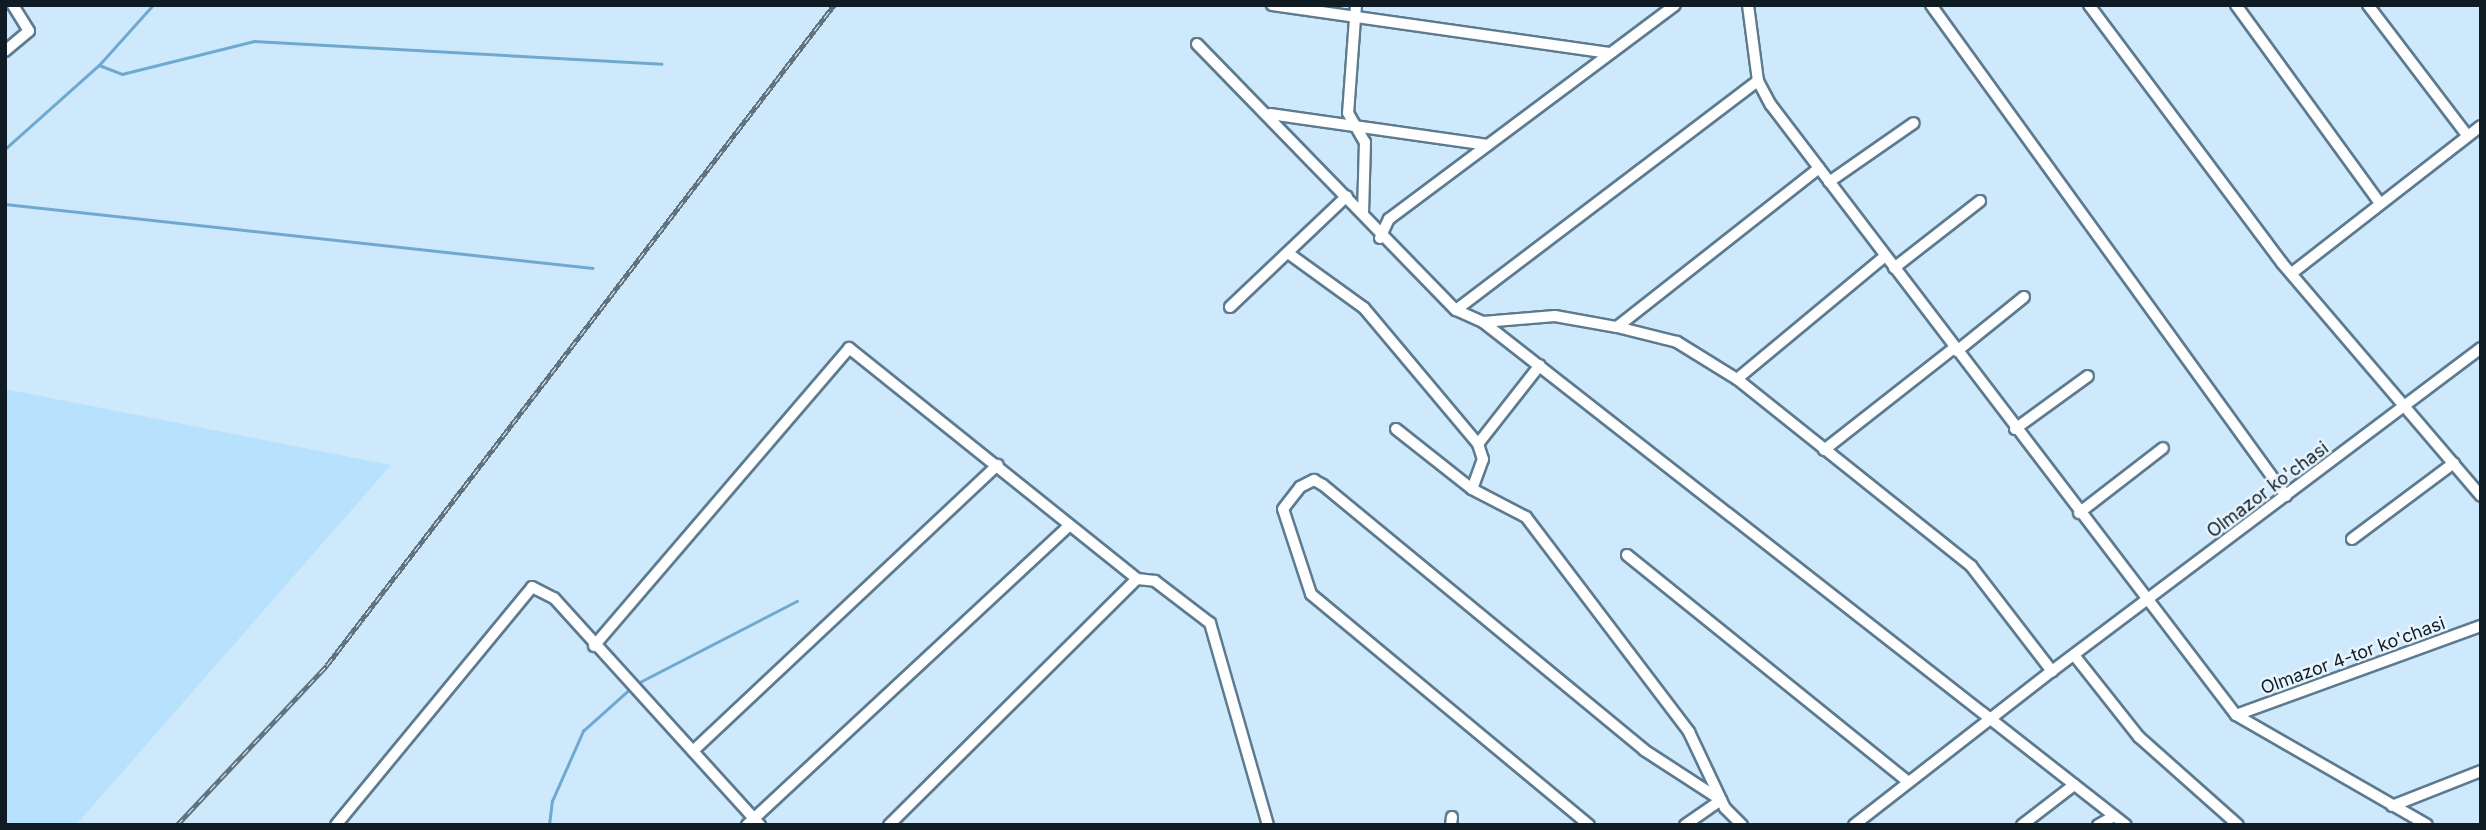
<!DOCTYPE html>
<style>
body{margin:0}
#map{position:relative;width:2486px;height:830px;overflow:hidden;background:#cee9fc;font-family:Inter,sans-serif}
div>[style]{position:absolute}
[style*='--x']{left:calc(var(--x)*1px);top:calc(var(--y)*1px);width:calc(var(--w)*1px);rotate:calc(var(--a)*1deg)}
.built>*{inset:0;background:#b8e1fd}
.stream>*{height:2.5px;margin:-1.25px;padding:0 1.25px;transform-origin:1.25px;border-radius:1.25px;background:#6fa9d0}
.roads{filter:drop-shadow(2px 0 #5d7b90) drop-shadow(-2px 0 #5d7b90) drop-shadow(0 2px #5d7b90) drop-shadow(0 -2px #5d7b90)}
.street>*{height:10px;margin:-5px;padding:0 5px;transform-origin:5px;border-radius:5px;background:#fff}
.rail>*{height:5px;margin-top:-2.5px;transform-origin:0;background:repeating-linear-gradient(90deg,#e7f4fe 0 8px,#60737f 0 16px);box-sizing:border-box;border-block:2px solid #60737f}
span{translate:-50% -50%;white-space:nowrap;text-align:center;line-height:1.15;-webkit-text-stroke:5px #e7f4fe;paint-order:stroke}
.street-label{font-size:18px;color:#101c24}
.frame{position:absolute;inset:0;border:7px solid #101c24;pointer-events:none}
</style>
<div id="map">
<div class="built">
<i style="clip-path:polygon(5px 389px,391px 465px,76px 825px,5px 825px)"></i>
</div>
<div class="stream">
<i style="--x:99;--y:65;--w:25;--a:21"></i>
<i style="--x:122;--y:74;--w:136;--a:-14"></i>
<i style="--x:254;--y:41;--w:408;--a:3.2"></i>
<i style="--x:5;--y:149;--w:126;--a:-41.8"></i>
<i style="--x:99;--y:65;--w:81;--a:-48"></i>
<i style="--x:5;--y:204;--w:591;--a:6.21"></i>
<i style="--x:636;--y:684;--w:181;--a:-27.3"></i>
<i style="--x:549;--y:825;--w:24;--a:-83"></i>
<i style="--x:552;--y:801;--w:77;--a:-66.1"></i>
<i style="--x:583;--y:731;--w:64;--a:-41.9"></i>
</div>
<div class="roads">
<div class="street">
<i style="--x:1272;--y:5;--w:341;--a:8.1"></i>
<i style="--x:1356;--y:5;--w:108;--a:94.2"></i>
<i style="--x:1348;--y:113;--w:34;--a:60"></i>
<i style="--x:1365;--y:142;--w:72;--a:91.6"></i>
<i style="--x:1748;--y:5;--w:77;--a:82.5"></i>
<i style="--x:1758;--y:81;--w:27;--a:62"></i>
<i style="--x:1771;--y:105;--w:767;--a:52.68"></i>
<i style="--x:2236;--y:715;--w:220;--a:29.9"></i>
<i style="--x:1931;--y:5;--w:606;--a:54.13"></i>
<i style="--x:2089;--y:5;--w:322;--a:53.2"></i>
<i style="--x:2282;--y:263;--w:306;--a:49.5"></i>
<i style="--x:2236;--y:5;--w:243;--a:54"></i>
<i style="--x:2368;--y:5;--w:163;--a:52.7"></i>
<i style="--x:1197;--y:44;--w:371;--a:45.8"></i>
<i style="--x:1456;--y:310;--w:30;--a:24"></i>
<i style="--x:1483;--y:322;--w:72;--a:-4.8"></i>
<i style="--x:1555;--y:316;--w:63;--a:10.1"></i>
<i style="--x:1617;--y:327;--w:62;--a:14"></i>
<i style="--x:1677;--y:342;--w:70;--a:31.7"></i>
<i style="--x:1737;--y:379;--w:300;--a:38.6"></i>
<i style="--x:1971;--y:566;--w:133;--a:52.4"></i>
<i style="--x:2052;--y:671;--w:537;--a:-36.98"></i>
<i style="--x:5;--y:51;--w:31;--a:-40"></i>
<i style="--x:29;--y:31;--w:31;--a:-122"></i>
<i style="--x:1270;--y:114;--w:220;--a:8.1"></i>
<i style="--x:1829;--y:182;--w:103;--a:-34.8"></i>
<i style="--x:1380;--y:238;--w:21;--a:-65"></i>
<i style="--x:1389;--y:219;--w:357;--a:-36.8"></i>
<i style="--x:1288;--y:253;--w:94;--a:35.9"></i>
<i style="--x:1364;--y:308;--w:177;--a:50"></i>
<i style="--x:1478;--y:444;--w:16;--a:72"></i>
<i style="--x:1483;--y:459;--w:32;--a:110"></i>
<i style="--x:1894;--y:268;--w:109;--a:-37.9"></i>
<i style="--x:2292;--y:273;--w:239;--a:-37.9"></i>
<i style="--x:1230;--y:307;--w:161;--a:-43.5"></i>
<i style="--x:1456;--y:310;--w:379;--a:-37.2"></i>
<i style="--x:1483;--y:322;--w:816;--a:38.04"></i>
<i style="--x:1617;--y:327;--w:257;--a:-38.2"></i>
<i style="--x:1957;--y:351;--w:86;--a:-38.9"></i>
<i style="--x:1737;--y:379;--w:192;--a:-39.7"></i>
<i style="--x:1396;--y:429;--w:97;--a:38.3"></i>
<i style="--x:1472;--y:489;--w:61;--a:27.4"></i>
<i style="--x:1526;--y:517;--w:270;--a:52.8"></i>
<i style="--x:1689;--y:732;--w:84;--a:64.7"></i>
<i style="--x:1725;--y:808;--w:24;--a:45"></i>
<i style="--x:2015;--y:429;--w:90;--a:-36"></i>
<i style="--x:1478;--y:444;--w:100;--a:-51.9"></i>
<i style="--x:1824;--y:450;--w:165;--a:-38.1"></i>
<i style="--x:2079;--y:513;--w:106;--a:-37.7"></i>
<i style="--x:2352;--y:539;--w:127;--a:-36.7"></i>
<i style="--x:1627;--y:555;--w:361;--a:38.9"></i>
<i style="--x:594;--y:646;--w:392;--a:-49.4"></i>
<i style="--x:849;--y:348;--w:369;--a:38.7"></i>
<i style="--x:2074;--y:655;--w:105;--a:51.6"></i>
<i style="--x:2139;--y:737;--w:132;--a:41.6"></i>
<i style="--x:2236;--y:715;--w:261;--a:-20"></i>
<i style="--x:693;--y:751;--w:418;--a:-43.2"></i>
<i style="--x:2392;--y:806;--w:96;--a:-21.5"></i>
<i style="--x:336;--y:825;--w:308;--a:-50.5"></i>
<i style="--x:532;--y:587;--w:25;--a:27"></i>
<i style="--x:554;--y:598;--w:307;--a:47.8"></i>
<i style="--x:747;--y:825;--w:438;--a:-42.9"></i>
<i style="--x:889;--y:825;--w:349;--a:-44.8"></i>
<i style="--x:1137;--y:579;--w:18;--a:6"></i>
<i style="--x:1155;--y:581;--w:69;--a:37.4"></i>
<i style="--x:1210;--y:623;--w:210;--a:74"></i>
<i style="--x:1451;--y:825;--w:8;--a:-83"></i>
<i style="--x:1589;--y:825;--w:361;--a:-140.3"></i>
<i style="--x:1311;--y:594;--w:89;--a:-108.2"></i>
<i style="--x:1283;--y:509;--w:28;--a:-52"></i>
<i style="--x:1300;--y:487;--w:16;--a:-27"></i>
<i style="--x:1314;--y:480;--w:10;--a:29"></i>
<i style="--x:1323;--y:485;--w:416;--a:39.5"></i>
<i style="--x:1644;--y:750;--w:92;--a:33"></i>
<i style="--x:1721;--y:800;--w:44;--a:145.2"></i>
<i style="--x:1854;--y:825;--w:251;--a:-37.9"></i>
<i style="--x:2022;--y:825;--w:66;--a:-37.6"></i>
<i style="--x:2098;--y:825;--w:18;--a:-29"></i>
</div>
</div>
<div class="rail">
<i style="--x:177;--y:825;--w:219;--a:-46.8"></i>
<i style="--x:327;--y:665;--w:832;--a:-52.47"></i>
</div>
<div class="street-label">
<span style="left:2268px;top:490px;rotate:-37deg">Olmazor ko'chasi</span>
<span style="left:2353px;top:656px;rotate:-20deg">Olmazor 4-tor ko'chasi</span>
</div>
<div class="frame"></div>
</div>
